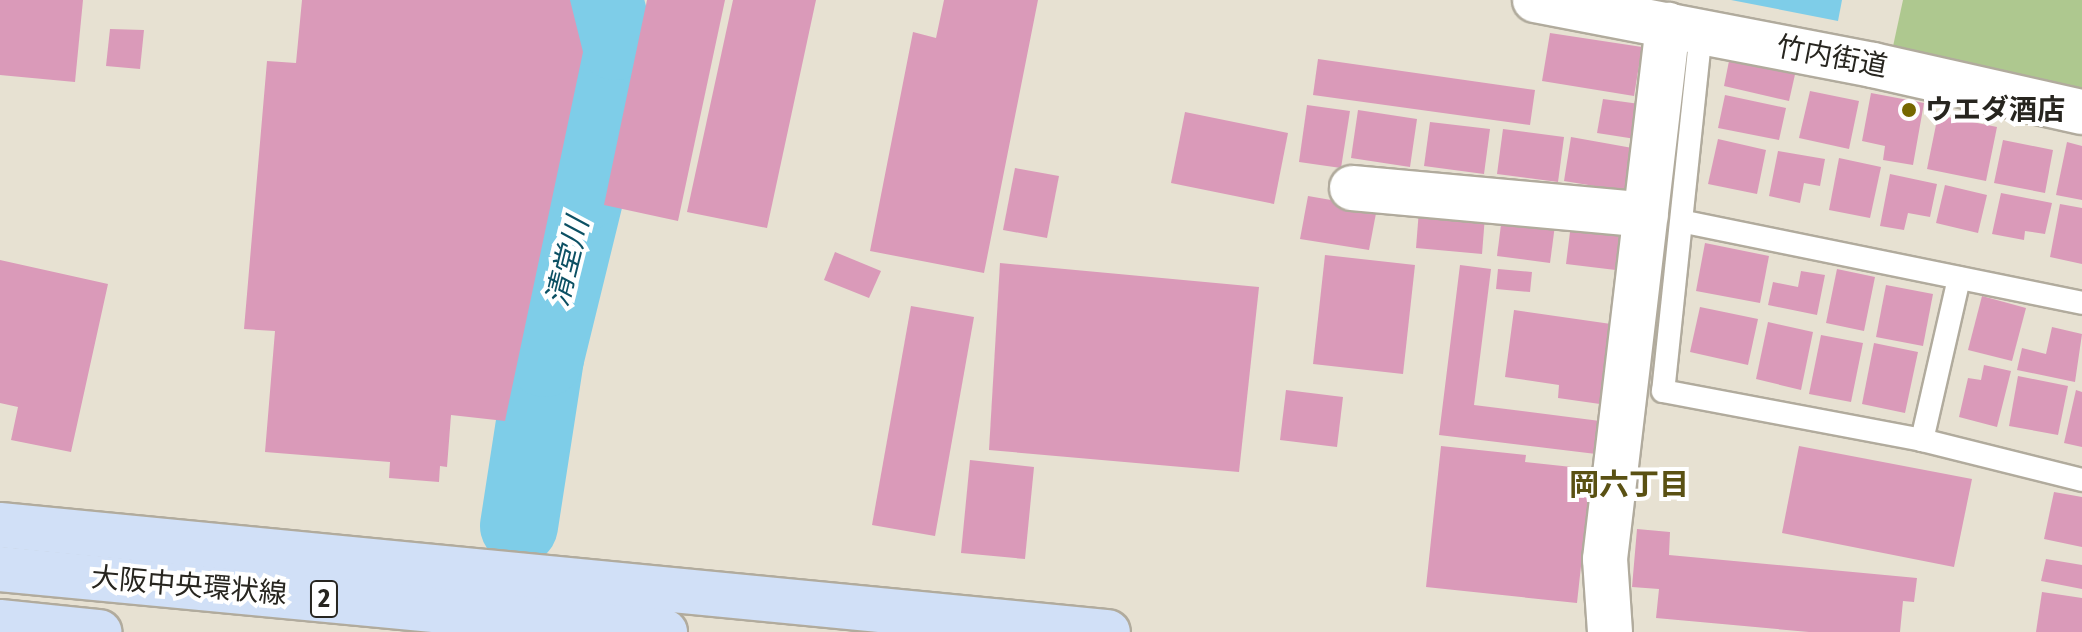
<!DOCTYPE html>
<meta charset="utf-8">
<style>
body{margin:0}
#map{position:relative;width:2082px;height:632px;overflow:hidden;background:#e7e1d2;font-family:"Fira Sans Condensed","Noto Sans JP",sans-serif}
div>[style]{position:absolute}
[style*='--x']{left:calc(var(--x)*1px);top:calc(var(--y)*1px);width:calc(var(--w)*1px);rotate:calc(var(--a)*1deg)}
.green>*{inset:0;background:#aec88f}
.water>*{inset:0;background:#7ecde8}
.river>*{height:78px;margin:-39px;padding:0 39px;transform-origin:39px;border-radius:39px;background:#7ecde8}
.building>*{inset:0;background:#da9ab9}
.roads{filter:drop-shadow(2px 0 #b1ab9d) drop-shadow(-2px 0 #b1ab9d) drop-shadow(0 2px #b1ab9d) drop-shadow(0 -2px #b1ab9d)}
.service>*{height:22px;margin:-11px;padding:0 11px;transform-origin:11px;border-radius:11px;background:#fff}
.minor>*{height:44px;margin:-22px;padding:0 22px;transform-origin:22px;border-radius:22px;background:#fff}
.primary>*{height:44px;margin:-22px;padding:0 22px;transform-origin:22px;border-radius:22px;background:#d1e0f7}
.dots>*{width:22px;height:22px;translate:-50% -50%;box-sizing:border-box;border:4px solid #fff;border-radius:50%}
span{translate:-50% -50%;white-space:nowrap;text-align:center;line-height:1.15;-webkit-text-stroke:8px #fff;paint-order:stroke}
.shield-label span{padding:2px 6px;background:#fff;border:2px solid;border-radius:6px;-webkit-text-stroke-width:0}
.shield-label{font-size:26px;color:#27251f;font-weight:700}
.street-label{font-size:28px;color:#27251f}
.poi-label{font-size:28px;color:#27251f;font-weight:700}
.left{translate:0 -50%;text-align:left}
.water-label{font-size:30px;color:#0c5063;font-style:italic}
.neighbourhood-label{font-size:30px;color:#5a5113;font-weight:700}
</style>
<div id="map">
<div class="green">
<i style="clip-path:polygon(1903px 0,2082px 0,2082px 92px,1892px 51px)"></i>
</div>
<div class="water">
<i style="clip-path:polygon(1731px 0,1842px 0,1838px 21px)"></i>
</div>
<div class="river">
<i style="--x:519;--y:526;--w:170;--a:-81.2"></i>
<i style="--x:545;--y:358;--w:172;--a:-76.2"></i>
<i style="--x:586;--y:191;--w:153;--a:-79.1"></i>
<i style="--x:615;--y:41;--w:42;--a:-105"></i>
</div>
<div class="building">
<i style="clip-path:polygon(0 0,83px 0,75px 82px,0 75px)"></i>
<i style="clip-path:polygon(302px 0,570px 0,583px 52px,505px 421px,451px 415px,447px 467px,440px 466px,439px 482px,389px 478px,390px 462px,265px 452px,275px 331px,244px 329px,267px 61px,296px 63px)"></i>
<i style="clip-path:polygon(647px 0,725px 0,678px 221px,604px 205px)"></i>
<i style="clip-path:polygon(733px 0,816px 0,767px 228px,687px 212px)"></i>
<i style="clip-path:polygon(944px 0,1038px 0,984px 273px,870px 251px,913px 32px,936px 38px)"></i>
<i style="clip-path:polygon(110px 29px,144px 30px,140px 69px,106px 66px)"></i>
<i style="clip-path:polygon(1550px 33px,1642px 47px,1634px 96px,1542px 81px)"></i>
<i style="clip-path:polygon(1730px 56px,1796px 70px,1789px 101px,1724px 86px)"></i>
<i style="clip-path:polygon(1318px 59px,1535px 90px,1530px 125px,1313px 95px)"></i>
<i style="clip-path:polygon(1810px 91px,1859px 101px,1849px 149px,1799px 138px)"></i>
<i style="clip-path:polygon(1871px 93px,1924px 103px,1913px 165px,1883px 160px,1885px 146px,1862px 141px)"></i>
<i style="clip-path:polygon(1725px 95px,1786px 108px,1779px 140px,1718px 128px)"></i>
<i style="clip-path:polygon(1603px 99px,1647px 105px,1642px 140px,1597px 133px)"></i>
<i style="clip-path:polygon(1307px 105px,1350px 111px,1341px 168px,1299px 162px)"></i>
<i style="clip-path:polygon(1358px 110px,1417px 119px,1410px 167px,1351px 158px)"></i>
<i style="clip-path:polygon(1185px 112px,1288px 133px,1274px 204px,1171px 183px)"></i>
<i style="clip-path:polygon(1938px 115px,1997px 127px,1986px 181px,1927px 169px)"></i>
<i style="clip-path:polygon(1430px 122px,1490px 129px,1484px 174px,1424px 166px)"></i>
<i style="clip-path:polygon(1503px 129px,1564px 137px,1558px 182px,1497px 174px)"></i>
<i style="clip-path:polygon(1571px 137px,1638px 149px,1631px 192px,1564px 181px)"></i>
<i style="clip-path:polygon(1718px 139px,1766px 150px,1757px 194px,1708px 184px)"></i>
<i style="clip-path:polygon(2003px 140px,2053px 150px,2045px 193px,1994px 183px)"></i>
<i style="clip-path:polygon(2067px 142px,2082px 146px,2082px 200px,2056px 195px)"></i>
<i style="clip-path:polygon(1778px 151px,1825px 159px,1820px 186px,1804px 183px,1800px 203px,1769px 196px)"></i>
<i style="clip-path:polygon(1839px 158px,1881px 167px,1870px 218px,1829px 210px)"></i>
<i style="clip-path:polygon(1015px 168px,1059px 176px,1047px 238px,1003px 230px)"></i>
<i style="clip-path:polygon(1890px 174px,1937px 184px,1930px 217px,1908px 213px,1904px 230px,1880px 226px)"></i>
<i style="clip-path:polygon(1945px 185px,1987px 195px,1978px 233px,1936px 223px)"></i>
<i style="clip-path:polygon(2001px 193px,2052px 203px,2045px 234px,2025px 231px,2024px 240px,1992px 234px)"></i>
<i style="clip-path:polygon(1308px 196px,1377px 208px,1369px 250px,1300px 239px)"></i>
<i style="clip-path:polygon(2060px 204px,2082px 208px,2082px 264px,2050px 257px)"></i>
<i style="clip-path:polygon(1419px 210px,1485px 216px,1482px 254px,1416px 248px)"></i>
<i style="clip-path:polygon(1502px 217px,1555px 225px,1550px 263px,1497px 256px)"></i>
<i style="clip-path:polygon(1571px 224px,1629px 232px,1624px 271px,1566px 264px)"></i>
<i style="clip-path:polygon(1705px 243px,1769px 256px,1760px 303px,1696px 291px)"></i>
<i style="clip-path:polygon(835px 252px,881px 271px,869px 298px,824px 280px)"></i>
<i style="clip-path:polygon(1325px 255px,1415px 265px,1403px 374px,1313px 364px)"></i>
<i style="clip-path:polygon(0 260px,108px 284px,71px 452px,11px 440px,18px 407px,0 403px)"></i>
<i style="clip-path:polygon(1000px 263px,1259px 287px,1239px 472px,989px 450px)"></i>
<i style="clip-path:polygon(1460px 265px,1491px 269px,1474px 405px,1600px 421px,1596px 454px,1439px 435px)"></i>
<i style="clip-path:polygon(1498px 269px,1532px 272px,1530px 292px,1496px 289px)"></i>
<i style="clip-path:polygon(1837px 269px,1875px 277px,1864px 331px,1826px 323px)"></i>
<i style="clip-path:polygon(1801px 271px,1825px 275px,1817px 315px,1768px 305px,1773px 282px,1798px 287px)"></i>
<i style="clip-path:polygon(1886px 285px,1933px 294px,1923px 346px,1876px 337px)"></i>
<i style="clip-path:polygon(1982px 296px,2026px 308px,2012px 361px,1968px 350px)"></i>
<i style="clip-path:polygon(911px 306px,974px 317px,935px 536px,872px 525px)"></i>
<i style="clip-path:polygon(1700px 307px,1758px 319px,1748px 365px,1690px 352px)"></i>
<i style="clip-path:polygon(1514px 310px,1611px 324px,1600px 404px,1558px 398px,1559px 385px,1505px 377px)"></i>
<i style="clip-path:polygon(1768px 322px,1813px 332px,1801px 390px,1756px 379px)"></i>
<i style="clip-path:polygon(2052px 327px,2082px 334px,2075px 382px,2017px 370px,2022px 348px,2046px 354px)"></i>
<i style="clip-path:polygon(1821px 335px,1863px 343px,1851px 402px,1809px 394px)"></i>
<i style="clip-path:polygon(1874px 343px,1918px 352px,1905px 413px,1862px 404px)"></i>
<i style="clip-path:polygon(1984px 365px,2011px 371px,1997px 427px,1959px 417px,1968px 378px,1981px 380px)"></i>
<i style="clip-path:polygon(2018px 376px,2068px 386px,2058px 435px,2009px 426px)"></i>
<i style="clip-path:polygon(1286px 390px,1343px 397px,1337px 447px,1280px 440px)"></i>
<i style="clip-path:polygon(2076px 390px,2082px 392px,2082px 447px,2064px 443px)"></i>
<i style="clip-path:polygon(1441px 446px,1526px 455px,1525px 462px,1581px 468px,1579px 482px,1590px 483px,1577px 603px,1426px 587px)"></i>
<i style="clip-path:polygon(1799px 446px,1972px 479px,1954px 567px,1782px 533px)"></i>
<i style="clip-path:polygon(970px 460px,1034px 467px,1025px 559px,961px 553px)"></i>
<i style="clip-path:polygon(2054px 492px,2082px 497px,2082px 547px,2044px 539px)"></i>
<i style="clip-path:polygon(1637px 529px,1670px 532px,1669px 555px,1917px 578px,1914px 602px,1903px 601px,1900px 632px,1809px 632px,1656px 618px,1659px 589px,1632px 587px)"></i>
<i style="clip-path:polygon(2046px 559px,2082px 565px,2082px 589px,2041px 581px)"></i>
<i style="clip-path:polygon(2042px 592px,2082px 598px,2082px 632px,2036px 632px)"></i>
</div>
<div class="roads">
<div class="service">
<i style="--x:1701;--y:31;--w:362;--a:96"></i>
<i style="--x:1663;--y:391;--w:264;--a:10.7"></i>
<i style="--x:1922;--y:440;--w:165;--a:14"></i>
<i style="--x:1685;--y:222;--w:405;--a:11.5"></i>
<i style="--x:1922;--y:440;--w:166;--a:-77.1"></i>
</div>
<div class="minor">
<i style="--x:1535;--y:0;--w:344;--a:10.9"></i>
<i style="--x:1873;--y:65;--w:214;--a:12.7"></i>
<i style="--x:1352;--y:188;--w:295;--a:5.2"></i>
<i style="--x:1610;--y:632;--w:73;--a:-93.9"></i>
<i style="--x:1605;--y:559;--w:538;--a:-83.27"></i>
</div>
<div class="primary">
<i style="--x:0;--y:525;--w:1113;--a:5.52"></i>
<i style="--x:0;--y:569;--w:668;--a:5.41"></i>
<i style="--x:0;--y:622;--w:100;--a:5.8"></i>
</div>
</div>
<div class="dots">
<i style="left:1909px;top:110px;background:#766800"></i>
</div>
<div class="shield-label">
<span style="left:324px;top:599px">2</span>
</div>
<div class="street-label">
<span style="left:1832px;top:57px;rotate:11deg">竹内街道</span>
<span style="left:189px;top:586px;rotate:5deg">大阪中央環状線</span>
</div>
<div class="poi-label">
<span class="left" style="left:1925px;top:110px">ウエダ酒店</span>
</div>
<div class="water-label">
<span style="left:568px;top:262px;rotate:-76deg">清堂川</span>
</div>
<div class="neighbourhood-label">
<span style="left:1629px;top:485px">岡六丁目</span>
</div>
</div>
